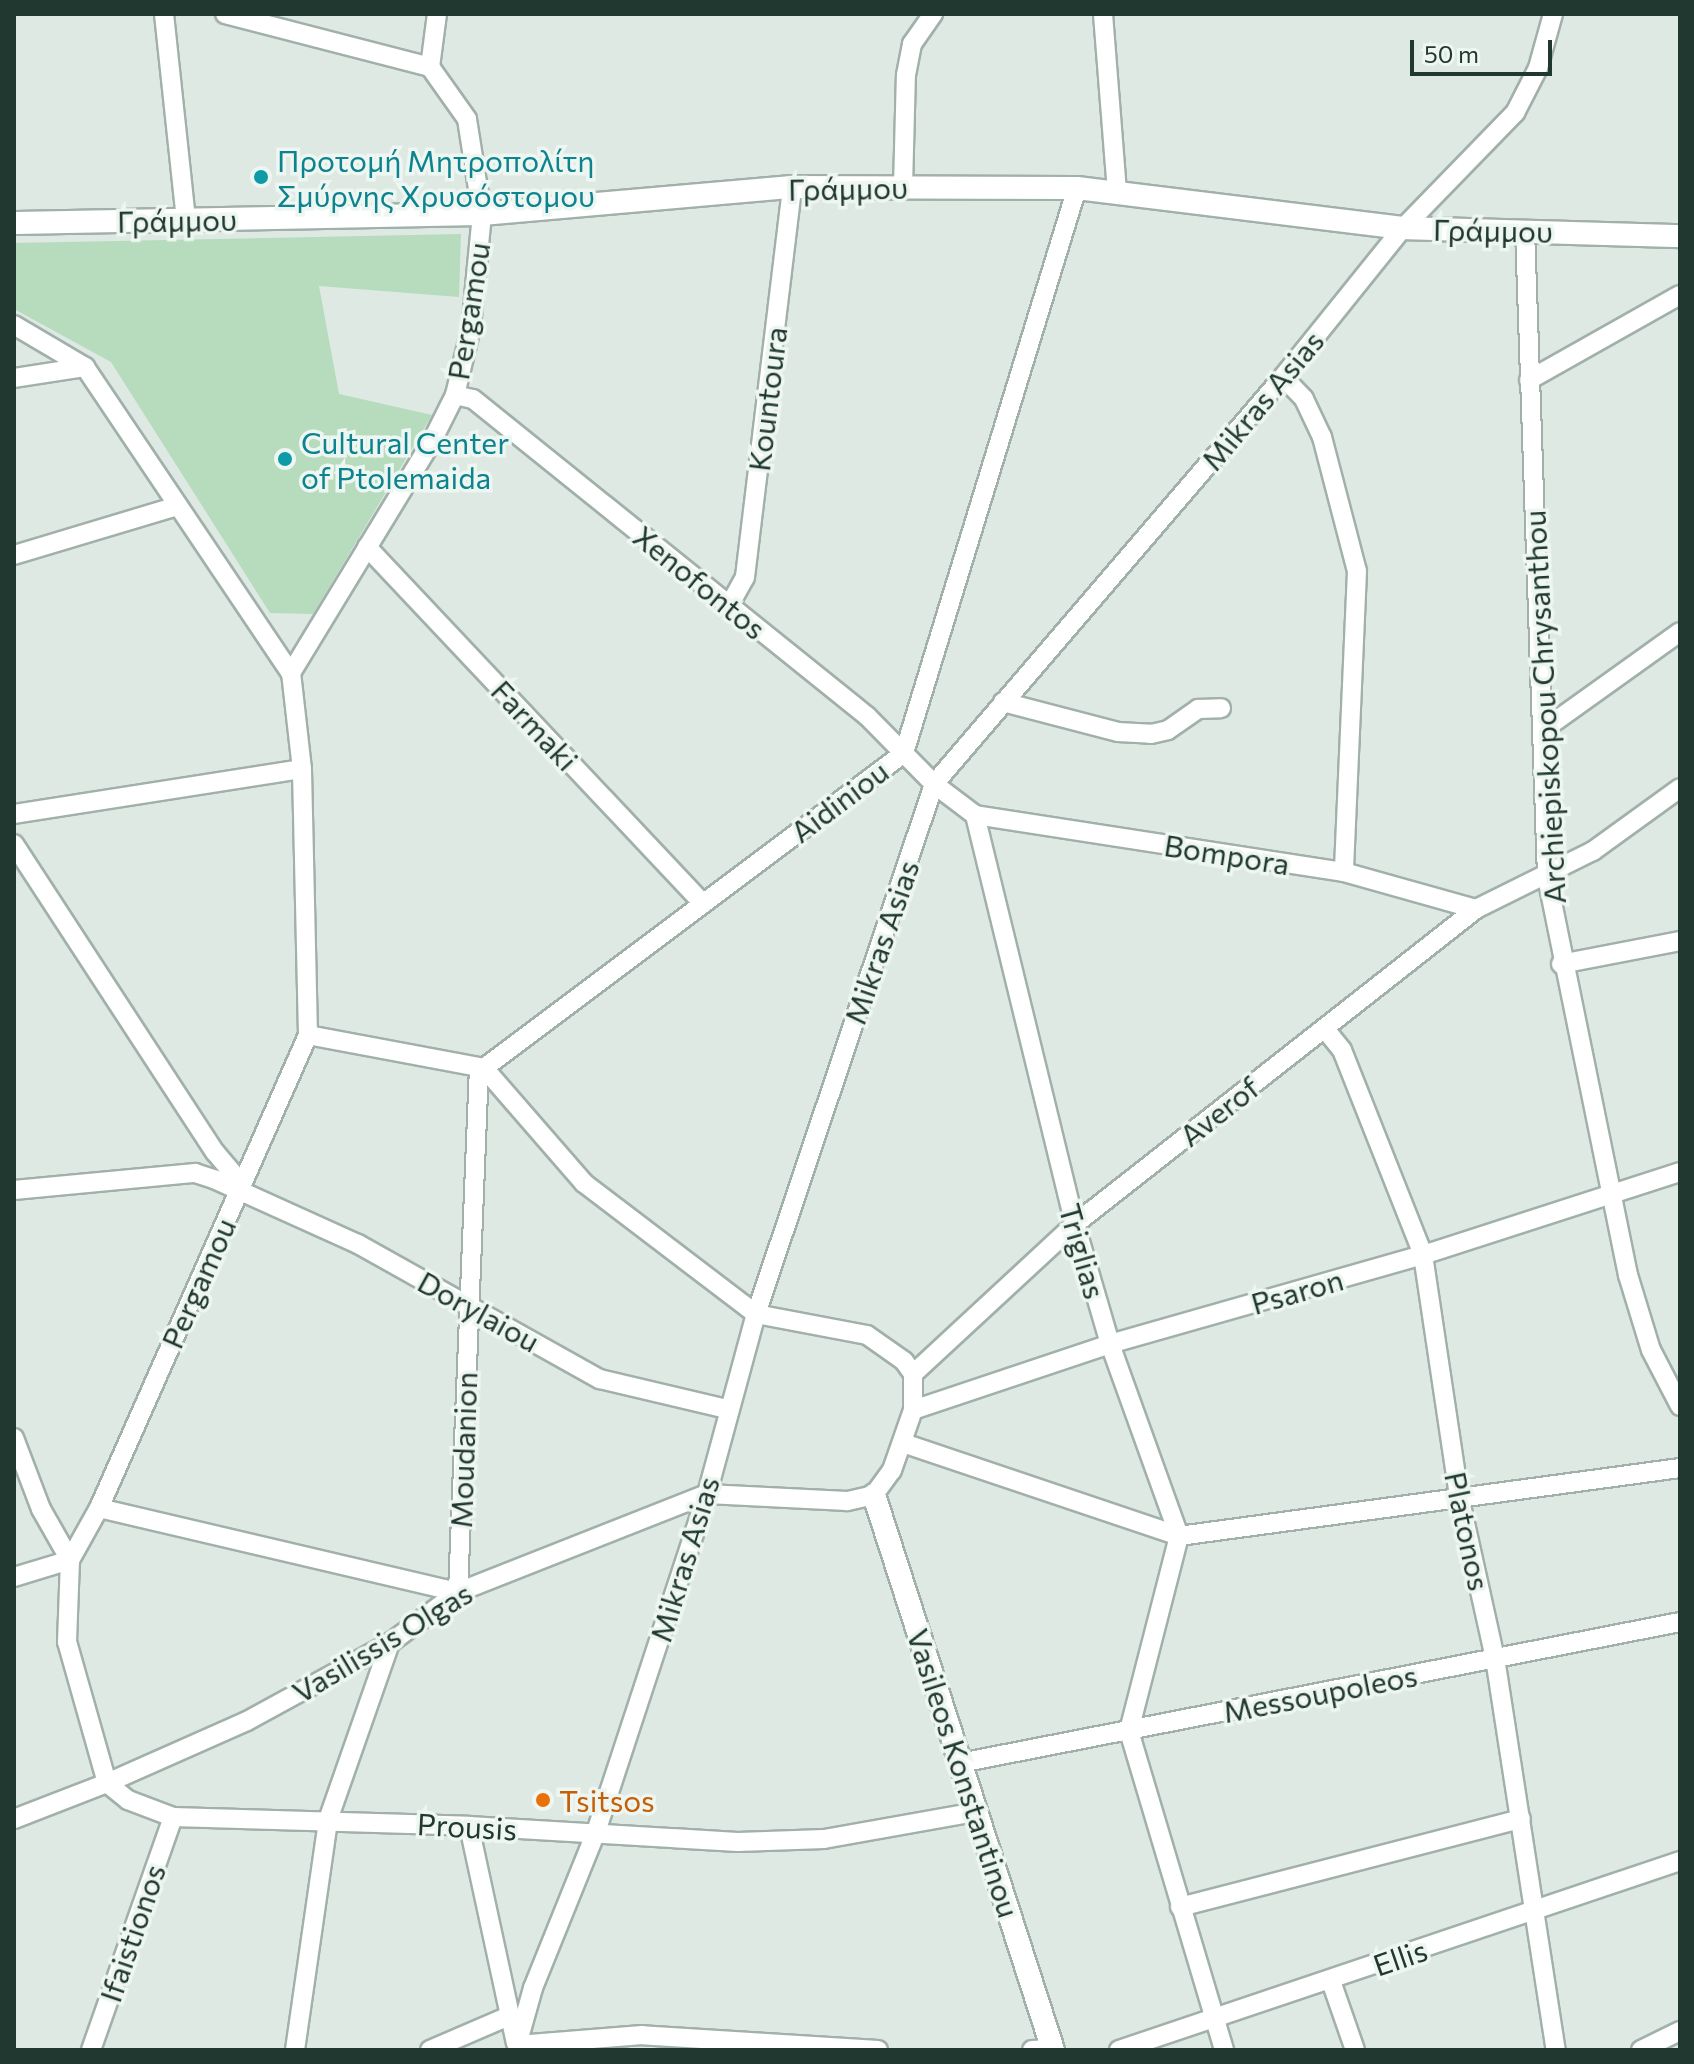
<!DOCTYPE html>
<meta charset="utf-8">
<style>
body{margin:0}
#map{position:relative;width:1694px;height:2064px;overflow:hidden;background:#dee9e3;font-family:Commissioner,sans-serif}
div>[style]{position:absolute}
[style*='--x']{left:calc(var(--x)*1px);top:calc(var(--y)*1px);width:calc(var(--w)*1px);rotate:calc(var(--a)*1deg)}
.green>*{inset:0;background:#b6dbbd}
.roads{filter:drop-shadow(2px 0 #a1b0aa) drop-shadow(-2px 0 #a1b0aa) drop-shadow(0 2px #a1b0aa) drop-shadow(0 -2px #a1b0aa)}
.minor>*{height:18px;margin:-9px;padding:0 9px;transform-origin:9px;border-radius:9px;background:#fff}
.tertiary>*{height:22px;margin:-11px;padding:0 11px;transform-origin:11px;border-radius:11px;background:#fff}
.dots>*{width:22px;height:22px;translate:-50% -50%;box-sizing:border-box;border:4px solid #eef6f1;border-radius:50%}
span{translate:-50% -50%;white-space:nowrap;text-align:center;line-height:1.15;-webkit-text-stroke:7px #eef6f1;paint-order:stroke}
.culture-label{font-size:30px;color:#0d838f}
.left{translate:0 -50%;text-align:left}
.street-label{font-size:30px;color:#203830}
.food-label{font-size:30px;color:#c56008}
.frame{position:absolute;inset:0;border:16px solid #203830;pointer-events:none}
.scale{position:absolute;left:1410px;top:40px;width:142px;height:36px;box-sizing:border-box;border:4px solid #203830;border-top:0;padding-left:10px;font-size:24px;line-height:28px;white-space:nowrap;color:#203830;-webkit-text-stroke:6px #eef6f1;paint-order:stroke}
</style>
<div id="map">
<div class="green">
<i style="clip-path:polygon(461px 234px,459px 297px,319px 286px,339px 394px,432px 415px,313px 614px,270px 613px,111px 362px,14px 309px,14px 243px)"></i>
</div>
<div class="roads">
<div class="minor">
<i style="--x:164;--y:14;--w:207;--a:83.9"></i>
<i style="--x:225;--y:14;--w:212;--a:14.5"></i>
<i style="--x:1103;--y:14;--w:178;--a:85.5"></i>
<i style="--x:903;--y:187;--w:112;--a:-88.5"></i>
<i style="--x:906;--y:75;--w:32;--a:-79"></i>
<i style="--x:912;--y:44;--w:37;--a:-55"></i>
<i style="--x:1525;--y:230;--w:647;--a:88.05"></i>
<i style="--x:1547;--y:877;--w:406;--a:78.5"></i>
<i style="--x:1628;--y:1275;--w:78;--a:73"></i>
<i style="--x:1651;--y:1350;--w:63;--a:62.6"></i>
<i style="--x:14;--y:325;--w:82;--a:30.6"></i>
<i style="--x:85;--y:367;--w:369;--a:56.1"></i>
<i style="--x:1283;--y:377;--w:30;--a:46"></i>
<i style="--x:1304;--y:399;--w:42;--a:64.7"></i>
<i style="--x:1322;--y:437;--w:138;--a:75.4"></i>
<i style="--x:1357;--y:571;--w:301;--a:92.5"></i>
<i style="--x:14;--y:378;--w:72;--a:-8.8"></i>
<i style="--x:1529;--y:380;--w:173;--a:-29.4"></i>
<i style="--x:455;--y:395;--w:18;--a:13"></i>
<i style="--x:473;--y:399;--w:506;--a:38.82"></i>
<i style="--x:867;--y:716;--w:95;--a:45.4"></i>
<i style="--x:934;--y:784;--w:51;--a:37.1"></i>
<i style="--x:975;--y:815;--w:421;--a:76.3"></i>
<i style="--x:1075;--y:1224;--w:125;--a:73.7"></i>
<i style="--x:1110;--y:1344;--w:204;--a:70.2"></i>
<i style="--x:1179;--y:1536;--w:201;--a:104.4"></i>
<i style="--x:1129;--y:1731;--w:333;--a:73.4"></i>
<i style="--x:367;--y:547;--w:490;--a:46.7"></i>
<i style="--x:14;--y:555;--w:170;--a:-16.7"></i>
<i style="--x:729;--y:606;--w:33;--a:-61"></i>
<i style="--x:745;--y:577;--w:393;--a:-83.1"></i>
<i style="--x:1003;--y:702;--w:119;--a:14.6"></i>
<i style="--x:1118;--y:732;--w:33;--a:3"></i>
<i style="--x:1151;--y:734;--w:17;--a:-13"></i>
<i style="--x:1168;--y:730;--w:37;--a:-35"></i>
<i style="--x:1198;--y:709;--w:23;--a:-2"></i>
<i style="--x:1543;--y:730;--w:168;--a:-35.6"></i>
<i style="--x:14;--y:814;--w:291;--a:-8.9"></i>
<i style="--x:975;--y:815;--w:373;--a:8.8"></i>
<i style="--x:1344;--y:872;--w:137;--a:15.7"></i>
<i style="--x:14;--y:844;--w:368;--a:56.9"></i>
<i style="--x:215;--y:1152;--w:40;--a:50"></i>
<i style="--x:1561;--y:964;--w:121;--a:-10.9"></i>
<i style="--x:1325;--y:1029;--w:27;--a:51"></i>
<i style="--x:1342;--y:1050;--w:220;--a:68.4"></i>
<i style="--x:1423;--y:1255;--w:244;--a:81.5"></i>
<i style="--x:1459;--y:1496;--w:166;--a:77.5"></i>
<i style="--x:1495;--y:1658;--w:397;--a:81.2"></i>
<i style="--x:308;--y:1035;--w:179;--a:10.6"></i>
<i style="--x:484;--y:1068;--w:525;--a:-36.87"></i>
<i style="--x:904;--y:753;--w:591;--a:-72.98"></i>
<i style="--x:484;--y:1068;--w:152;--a:49"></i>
<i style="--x:584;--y:1183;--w:216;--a:37.3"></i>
<i style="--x:756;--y:1314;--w:113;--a:10.7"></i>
<i style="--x:867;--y:1335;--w:45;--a:35.1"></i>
<i style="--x:904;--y:1361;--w:16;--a:55"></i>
<i style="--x:913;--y:1374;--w:36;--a:90"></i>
<i style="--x:913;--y:1410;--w:64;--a:109.3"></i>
<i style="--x:892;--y:1470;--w:31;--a:126"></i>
<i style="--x:874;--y:1495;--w:28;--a:167"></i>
<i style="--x:847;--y:1501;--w:140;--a:-177.1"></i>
<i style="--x:707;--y:1494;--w:268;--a:158.5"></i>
<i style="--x:458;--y:1592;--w:85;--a:143.1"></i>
<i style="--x:390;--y:1643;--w:163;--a:151.4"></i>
<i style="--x:247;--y:1721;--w:153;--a:156.1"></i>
<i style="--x:107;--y:1783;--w:27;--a:39"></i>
<i style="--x:128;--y:1800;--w:48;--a:20.7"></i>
<i style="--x:173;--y:1817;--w:296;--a:1.7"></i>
<i style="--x:469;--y:1826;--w:269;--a:3.4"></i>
<i style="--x:738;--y:1842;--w:86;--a:-2"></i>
<i style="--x:824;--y:1839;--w:154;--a:-10.1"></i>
<i style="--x:14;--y:1190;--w:182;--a:-5.4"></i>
<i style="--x:195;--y:1173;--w:22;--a:18"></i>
<i style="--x:216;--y:1180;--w:156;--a:24.3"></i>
<i style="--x:358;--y:1244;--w:277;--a:29.2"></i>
<i style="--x:600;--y:1379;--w:130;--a:13.3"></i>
<i style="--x:913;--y:1374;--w:221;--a:-42.8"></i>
<i style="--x:1075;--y:1224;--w:510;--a:-38.15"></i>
<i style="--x:1476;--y:909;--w:131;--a:-26.4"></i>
<i style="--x:1593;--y:851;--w:107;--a:-35.9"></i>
<i style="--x:913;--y:1410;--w:208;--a:-18.5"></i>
<i style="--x:1110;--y:1344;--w:325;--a:-15.9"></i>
<i style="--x:1423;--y:1255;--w:270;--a:-17.9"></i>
<i style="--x:14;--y:1438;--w:76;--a:69.2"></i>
<i style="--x:41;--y:1509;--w:59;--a:60.4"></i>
<i style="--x:70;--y:1560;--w:59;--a:163.1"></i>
<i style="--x:903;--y:1443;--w:291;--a:18.6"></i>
<i style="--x:1179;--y:1536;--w:506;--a:-7.73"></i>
<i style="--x:99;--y:1508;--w:369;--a:13.2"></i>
<i style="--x:458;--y:1592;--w:524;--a:-87.71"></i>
<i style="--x:960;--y:1763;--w:734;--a:-11.08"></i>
<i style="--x:14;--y:1819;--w:100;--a:-21.2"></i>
<i style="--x:107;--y:1783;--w:147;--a:-105.8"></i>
<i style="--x:67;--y:1642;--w:82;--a:-87.9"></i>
<i style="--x:70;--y:1560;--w:60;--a:-60.9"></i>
<i style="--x:99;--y:1508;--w:517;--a:-66.16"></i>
<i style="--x:308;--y:1035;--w:266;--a:-91.3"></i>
<i style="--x:302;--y:769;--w:97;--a:-96.5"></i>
<i style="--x:291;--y:673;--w:274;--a:-58.7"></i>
<i style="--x:433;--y:439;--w:49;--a:-63.4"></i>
<i style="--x:455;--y:395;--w:69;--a:-76.6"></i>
<i style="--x:471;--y:328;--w:115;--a:-84.5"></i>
<i style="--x:482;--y:214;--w:96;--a:-99"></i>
<i style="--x:467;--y:119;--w:64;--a:-125.4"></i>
<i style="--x:430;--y:67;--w:53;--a:-82.5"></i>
<i style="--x:469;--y:1826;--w:222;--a:77.8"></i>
<i style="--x:1180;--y:1907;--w:352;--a:-14.5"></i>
<i style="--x:1331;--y:1981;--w:73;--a:70.8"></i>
<i style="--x:91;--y:2050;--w:247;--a:-70.6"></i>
<i style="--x:295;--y:2050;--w:232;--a:-81.8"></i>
<i style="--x:328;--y:1820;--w:188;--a:-70.7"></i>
<i style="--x:430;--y:2050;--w:86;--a:-23.3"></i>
<i style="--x:878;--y:2050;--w:236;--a:-176.4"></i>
<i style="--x:642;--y:2035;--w:125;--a:175.4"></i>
<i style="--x:517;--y:2045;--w:59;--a:-74.3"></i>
<i style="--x:533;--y:1988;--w:168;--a:-68"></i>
<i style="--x:596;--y:1832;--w:356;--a:-71.8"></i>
<i style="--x:707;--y:1494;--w:187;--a:-74.8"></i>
<i style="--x:756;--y:1314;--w:559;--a:-71.44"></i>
<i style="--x:934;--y:784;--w:536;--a:-49.39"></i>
<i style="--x:1283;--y:377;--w:191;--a:-51.2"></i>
<i style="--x:1403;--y:228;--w:161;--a:-45.8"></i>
<i style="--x:1515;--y:113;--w:51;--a:-62.9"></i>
<i style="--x:1538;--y:68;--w:56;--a:-74.5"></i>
<i style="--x:1032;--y:2050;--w:21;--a:-3"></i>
<i style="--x:1119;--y:2050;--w:592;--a:-18.62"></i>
<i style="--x:1641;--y:2050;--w:43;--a:-26"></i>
</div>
<div class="tertiary">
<i style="--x:14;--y:223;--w:468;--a:-1.1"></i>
<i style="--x:482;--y:214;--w:311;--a:-5"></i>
<i style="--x:792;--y:187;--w:285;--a:0.2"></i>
<i style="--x:1077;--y:188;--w:328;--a:7"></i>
<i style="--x:1403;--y:228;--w:277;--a:1.7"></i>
<i style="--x:874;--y:1495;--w:583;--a:72.12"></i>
</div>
</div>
<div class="dots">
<i style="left:261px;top:177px;background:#0f9aa8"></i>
<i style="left:285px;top:459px;background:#0f9aa8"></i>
<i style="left:543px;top:1800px;background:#e8710a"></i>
</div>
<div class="culture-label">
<span class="left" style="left:277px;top:177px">Προτομή Μητροπολίτη<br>Σμύρνης Χρυσόστομου</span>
<span class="left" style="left:301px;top:459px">Cultural Center<br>of Ptolemaida</span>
</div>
<div class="street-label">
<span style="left:848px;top:188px;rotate:-1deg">Γράμμου</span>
<span style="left:177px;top:220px;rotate:-1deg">Γράμμου</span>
<span style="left:1493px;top:230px;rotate:1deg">Γράμμου</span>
<span style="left:468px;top:311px;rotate:-81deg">Pergamou</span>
<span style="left:767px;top:399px;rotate:-83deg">Kountoura</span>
<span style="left:1262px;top:400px;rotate:-50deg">Mikras Asias</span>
<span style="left:700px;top:582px;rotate:39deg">Xenofontos</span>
<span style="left:1544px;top:707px;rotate:-93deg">Archiepiskopou Chrysanthou</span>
<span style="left:535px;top:725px;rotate:47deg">Farmaki</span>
<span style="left:839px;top:801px;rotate:-37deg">Aidiniou</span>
<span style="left:1227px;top:854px;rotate:9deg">Bompora</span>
<span style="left:881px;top:942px;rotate:-71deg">Mikras Asias</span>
<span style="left:1219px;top:1111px;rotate:-38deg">Averof</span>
<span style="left:1083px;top:1251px;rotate:74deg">Triglias</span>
<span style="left:198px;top:1283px;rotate:-66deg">Pergamou</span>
<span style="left:1297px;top:1291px;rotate:-16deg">Psaron</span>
<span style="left:479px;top:1311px;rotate:29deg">Dorylaiou</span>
<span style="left:463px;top:1450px;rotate:-88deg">Moudanion</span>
<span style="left:1468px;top:1531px;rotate:78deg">Platonos</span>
<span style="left:684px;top:1559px;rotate:-73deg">Mikras Asias</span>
<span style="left:382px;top:1642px;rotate:-31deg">Vasilissis Olgas</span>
<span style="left:1320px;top:1693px;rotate:-11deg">Messoupoleos</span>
<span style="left:964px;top:1773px;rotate:72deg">Vasileos Konstantinou</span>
<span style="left:467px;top:1826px;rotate:3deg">Prousis</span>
<span style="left:132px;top:1933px;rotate:-71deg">Ifaistionos</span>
<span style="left:1400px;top:1957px;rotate:-19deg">Ellis</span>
</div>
<div class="food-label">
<span class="left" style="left:559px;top:1800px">Tsitsos</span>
</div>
<div class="frame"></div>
<div class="scale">50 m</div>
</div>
